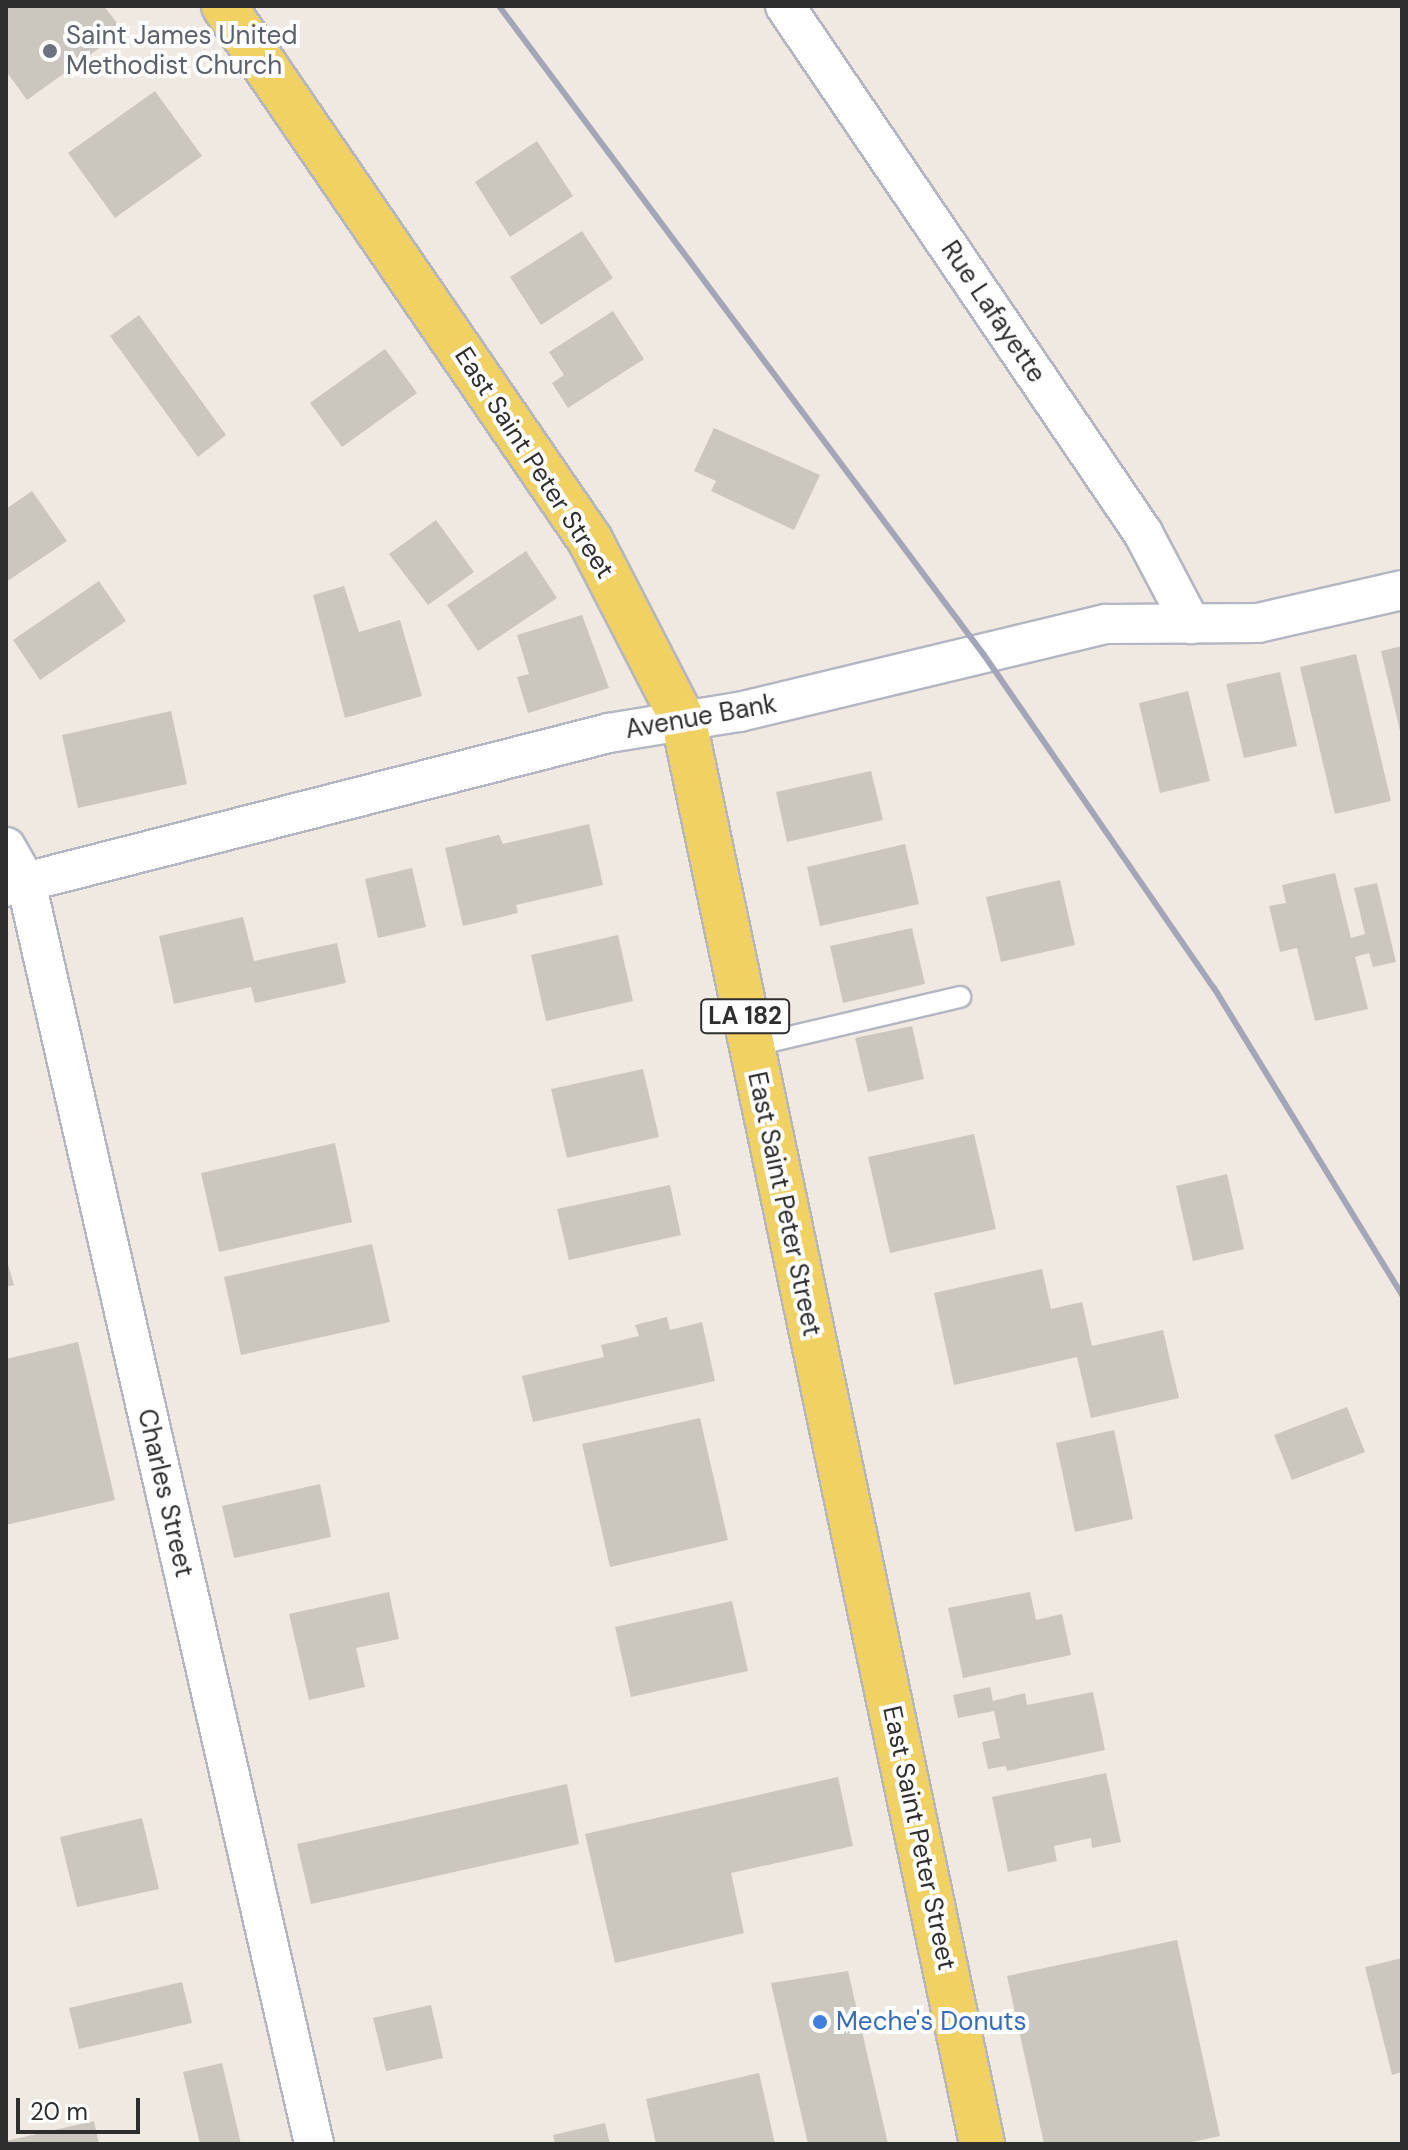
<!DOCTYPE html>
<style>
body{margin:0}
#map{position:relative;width:1408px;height:2150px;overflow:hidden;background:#efe9e1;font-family:"DM Sans",sans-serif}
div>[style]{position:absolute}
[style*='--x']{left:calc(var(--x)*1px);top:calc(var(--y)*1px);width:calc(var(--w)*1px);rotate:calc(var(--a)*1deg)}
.building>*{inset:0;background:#cbc7bf}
.roads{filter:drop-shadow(2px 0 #b4b7c1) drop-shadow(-2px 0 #b4b7c1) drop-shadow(0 2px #b4b7c1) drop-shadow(0 -2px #b4b7c1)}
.lane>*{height:20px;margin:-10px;padding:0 10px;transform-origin:10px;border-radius:10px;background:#fff}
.street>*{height:38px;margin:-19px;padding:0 19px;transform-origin:19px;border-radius:19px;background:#fff}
.primary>*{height:44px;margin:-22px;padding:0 22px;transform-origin:22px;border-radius:22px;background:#f2d163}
.rail>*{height:6px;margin:-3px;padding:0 3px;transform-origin:3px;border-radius:3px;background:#a3a6b8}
.dots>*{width:22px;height:22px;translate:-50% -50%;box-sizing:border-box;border:4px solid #fff;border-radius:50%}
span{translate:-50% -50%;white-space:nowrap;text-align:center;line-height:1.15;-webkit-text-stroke:8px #fff;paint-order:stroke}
.shield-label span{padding:2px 6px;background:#fff;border:2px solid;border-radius:6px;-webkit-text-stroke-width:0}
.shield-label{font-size:24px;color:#2e2e2e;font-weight:700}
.worship-label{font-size:26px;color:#5b616d}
.left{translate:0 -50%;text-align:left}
.street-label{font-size:26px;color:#2e2e2e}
.shop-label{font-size:26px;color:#366cbe}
.frame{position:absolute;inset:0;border:8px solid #2e2e2e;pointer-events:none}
.scale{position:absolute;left:16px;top:2098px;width:124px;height:36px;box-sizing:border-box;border:4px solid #2e2e2e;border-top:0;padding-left:10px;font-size:24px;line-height:28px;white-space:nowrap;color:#2e2e2e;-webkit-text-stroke:6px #fff;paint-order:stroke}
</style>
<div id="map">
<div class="building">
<i style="clip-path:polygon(6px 6px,104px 6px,123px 31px,27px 100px,6px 71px)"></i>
<i style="clip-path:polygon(155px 91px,202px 156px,115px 218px,68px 153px)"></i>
<i style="clip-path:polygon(537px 141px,573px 196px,510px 237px,475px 182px)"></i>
<i style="clip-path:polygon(582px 231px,613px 278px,541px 325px,510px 277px)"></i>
<i style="clip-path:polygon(613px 311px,644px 359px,568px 408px,552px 383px,564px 375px,549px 352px)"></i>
<i style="clip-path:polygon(139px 315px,226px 435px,198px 457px,110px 336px)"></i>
<i style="clip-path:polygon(385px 349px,417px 393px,342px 447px,310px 403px)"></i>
<i style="clip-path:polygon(714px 428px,820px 475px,794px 530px,711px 491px,716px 481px,694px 471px)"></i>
<i style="clip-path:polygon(32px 491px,67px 541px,6px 582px,6px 509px)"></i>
<i style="clip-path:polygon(436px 520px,474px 572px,428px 605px,389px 554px)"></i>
<i style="clip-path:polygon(526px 551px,557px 598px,478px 651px,447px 605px)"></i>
<i style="clip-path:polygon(99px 581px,126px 621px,40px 680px,13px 640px)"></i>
<i style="clip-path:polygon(344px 586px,359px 632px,400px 620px,422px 696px,345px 718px,313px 595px)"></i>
<i style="clip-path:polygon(582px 615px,609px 688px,528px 713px,517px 677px,529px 674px,517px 635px)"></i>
<i style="clip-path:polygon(1402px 646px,1402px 734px,1401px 735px,1381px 651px)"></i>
<i style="clip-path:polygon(1356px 654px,1391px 801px,1335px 814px,1300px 667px)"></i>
<i style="clip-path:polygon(1280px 672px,1297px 746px,1244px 758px,1226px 684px)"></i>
<i style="clip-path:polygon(1188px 691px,1210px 781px,1160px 793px,1139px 703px)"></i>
<i style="clip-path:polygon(171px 711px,187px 784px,78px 808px,62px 735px)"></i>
<i style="clip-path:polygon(871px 771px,883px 820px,787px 842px,776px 792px)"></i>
<i style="clip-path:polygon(589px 824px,603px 885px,516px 905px,518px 913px,463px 926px,445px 848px,499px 835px,503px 844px)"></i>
<i style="clip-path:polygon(905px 844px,919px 904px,820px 926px,807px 867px)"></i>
<i style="clip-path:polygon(412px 868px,426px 927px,378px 938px,365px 879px)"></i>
<i style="clip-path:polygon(1335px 873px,1351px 938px,1365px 934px,1354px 888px,1377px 883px,1396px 962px,1373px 967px,1369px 953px,1355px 957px,1368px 1009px,1315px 1021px,1297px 948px,1280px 952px,1269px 906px,1286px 903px,1282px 885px)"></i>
<i style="clip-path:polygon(1060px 880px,1075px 945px,1001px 962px,986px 897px)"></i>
<i style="clip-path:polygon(243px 917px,254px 961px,337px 943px,346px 983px,255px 1003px,251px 987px,174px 1004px,159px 936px)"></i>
<i style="clip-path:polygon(912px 928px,925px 984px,843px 1003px,830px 946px)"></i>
<i style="clip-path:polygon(618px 935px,633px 1001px,546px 1021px,531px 955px)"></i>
<i style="clip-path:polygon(912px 1026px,924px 1079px,868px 1092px,855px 1038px)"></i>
<i style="clip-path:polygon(643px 1069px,659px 1137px,567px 1158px,551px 1089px)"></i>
<i style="clip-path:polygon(974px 1134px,996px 1229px,890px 1253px,868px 1157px)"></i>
<i style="clip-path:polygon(335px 1143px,352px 1222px,219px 1252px,201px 1173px)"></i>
<i style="clip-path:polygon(1227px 1174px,1244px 1249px,1193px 1261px,1176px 1186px)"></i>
<i style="clip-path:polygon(670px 1185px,681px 1235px,569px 1260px,557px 1209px)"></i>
<i style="clip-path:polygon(372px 1244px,390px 1322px,241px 1355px,224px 1277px)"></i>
<i style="clip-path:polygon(6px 1257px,14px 1285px,6px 1287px)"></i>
<i style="clip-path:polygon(1042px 1269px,1051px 1309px,1082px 1302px,1092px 1346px,1163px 1330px,1179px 1398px,1091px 1418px,1077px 1357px,954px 1385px,934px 1293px)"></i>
<i style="clip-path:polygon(667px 1317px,670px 1330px,702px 1322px,715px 1381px,533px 1422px,522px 1376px,604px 1357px,601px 1345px,639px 1336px,635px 1325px)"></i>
<i style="clip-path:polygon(78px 1342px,115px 1500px,6px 1525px,6px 1359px)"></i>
<i style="clip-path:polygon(1347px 1407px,1365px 1452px,1292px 1480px,1274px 1435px)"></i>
<i style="clip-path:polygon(700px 1418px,728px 1540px,610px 1567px,582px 1444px)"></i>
<i style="clip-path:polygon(1114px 1430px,1133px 1519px,1075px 1532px,1056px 1443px)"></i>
<i style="clip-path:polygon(320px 1484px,331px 1537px,234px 1558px,222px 1506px)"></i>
<i style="clip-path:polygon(389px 1592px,399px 1639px,356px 1648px,365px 1687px,309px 1700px,289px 1614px)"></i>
<i style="clip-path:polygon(1030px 1592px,1036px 1620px,1062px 1614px,1071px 1655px,963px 1678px,948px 1608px)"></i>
<i style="clip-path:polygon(732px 1601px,748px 1671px,631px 1697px,615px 1627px)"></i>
<i style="clip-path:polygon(990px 1687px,993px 1701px,1025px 1693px,1027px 1705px,1093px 1692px,1105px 1750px,1007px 1771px,1006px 1766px,988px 1769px,982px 1742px,1000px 1738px,994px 1711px,958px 1718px,953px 1695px)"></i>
<i style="clip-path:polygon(1106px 1773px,1121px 1842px,1092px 1848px,1091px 1838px,1054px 1846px,1057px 1861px,1008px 1872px,992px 1797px)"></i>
<i style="clip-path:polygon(838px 1777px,853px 1846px,731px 1873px,744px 1933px,615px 1963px,585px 1834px)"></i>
<i style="clip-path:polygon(567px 1784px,579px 1844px,311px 1904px,297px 1844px)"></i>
<i style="clip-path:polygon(142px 1818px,159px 1889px,77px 1907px,60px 1837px)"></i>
<i style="clip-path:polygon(1177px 1940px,1220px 2136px,1183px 2144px,1044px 2144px,1007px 1976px)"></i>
<i style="clip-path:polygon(1402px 1958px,1402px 2072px,1392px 2075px,1365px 1967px)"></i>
<i style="clip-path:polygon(848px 1971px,888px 2144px,808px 2144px,771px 1983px)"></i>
<i style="clip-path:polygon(182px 1982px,192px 2023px,79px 2049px,69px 2008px)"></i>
<i style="clip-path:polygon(431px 2005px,443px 2058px,386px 2071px,373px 2018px)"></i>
<i style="clip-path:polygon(222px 2063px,241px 2144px,200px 2144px,183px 2072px)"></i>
<i style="clip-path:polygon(759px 2073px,775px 2144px,656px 2144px,646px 2099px)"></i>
<i style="clip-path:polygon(94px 2121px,99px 2144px,6px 2144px,6px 2141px)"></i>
<i style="clip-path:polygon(605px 2123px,610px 2144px,555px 2144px,553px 2135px)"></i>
</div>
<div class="roads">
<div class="lane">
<i style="--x:751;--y:1046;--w:215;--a:-13.2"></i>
</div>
<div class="street">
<i style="--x:785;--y:6;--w:637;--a:55.81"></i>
<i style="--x:1143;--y:533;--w:103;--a:62.2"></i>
<i style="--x:6;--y:847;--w:40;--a:60.3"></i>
<i style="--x:26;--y:882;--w:1294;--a:77.14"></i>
<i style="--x:6;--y:887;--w:622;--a:-14.33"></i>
<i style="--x:609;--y:733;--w:132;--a:-9.2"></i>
<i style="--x:739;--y:712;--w:377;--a:-13.5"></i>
<i style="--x:1106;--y:624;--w:152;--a:-0.4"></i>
<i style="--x:1258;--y:623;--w:148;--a:-12.9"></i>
</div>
<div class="primary">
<i style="--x:224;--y:6;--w:647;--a:55.57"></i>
<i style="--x:590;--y:540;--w:205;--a:62.7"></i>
<i style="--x:684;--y:722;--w:1453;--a:78.16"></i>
</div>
</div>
<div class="rail">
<i style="--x:499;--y:6;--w:810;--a:53.23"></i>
<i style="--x:984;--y:655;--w:405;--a:55.4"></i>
<i style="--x:1214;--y:988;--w:360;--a:58.5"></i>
</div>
<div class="dots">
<i style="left:50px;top:51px;background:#6b7280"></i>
<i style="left:820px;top:2022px;background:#3f7fe0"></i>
</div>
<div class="shield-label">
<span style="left:745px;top:1016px">LA 182</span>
</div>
<div class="worship-label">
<span class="left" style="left:66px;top:51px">Saint James United<br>Methodist Church</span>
</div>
<div class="street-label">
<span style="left:993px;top:312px;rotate:56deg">Rue Lafayette</span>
<span style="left:534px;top:463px;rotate:57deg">East Saint Peter Street</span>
<span style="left:701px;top:717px;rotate:-10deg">Avenue Bank</span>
<span style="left:784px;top:1204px;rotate:78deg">East Saint Peter Street</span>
<span style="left:165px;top:1493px;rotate:77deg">Charles Street</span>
<span style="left:919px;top:1838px;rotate:78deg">East Saint Peter Street</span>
</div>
<div class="shop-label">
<span class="left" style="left:836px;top:2022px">Meche's Donuts</span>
</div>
<div class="frame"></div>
<div class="scale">20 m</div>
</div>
